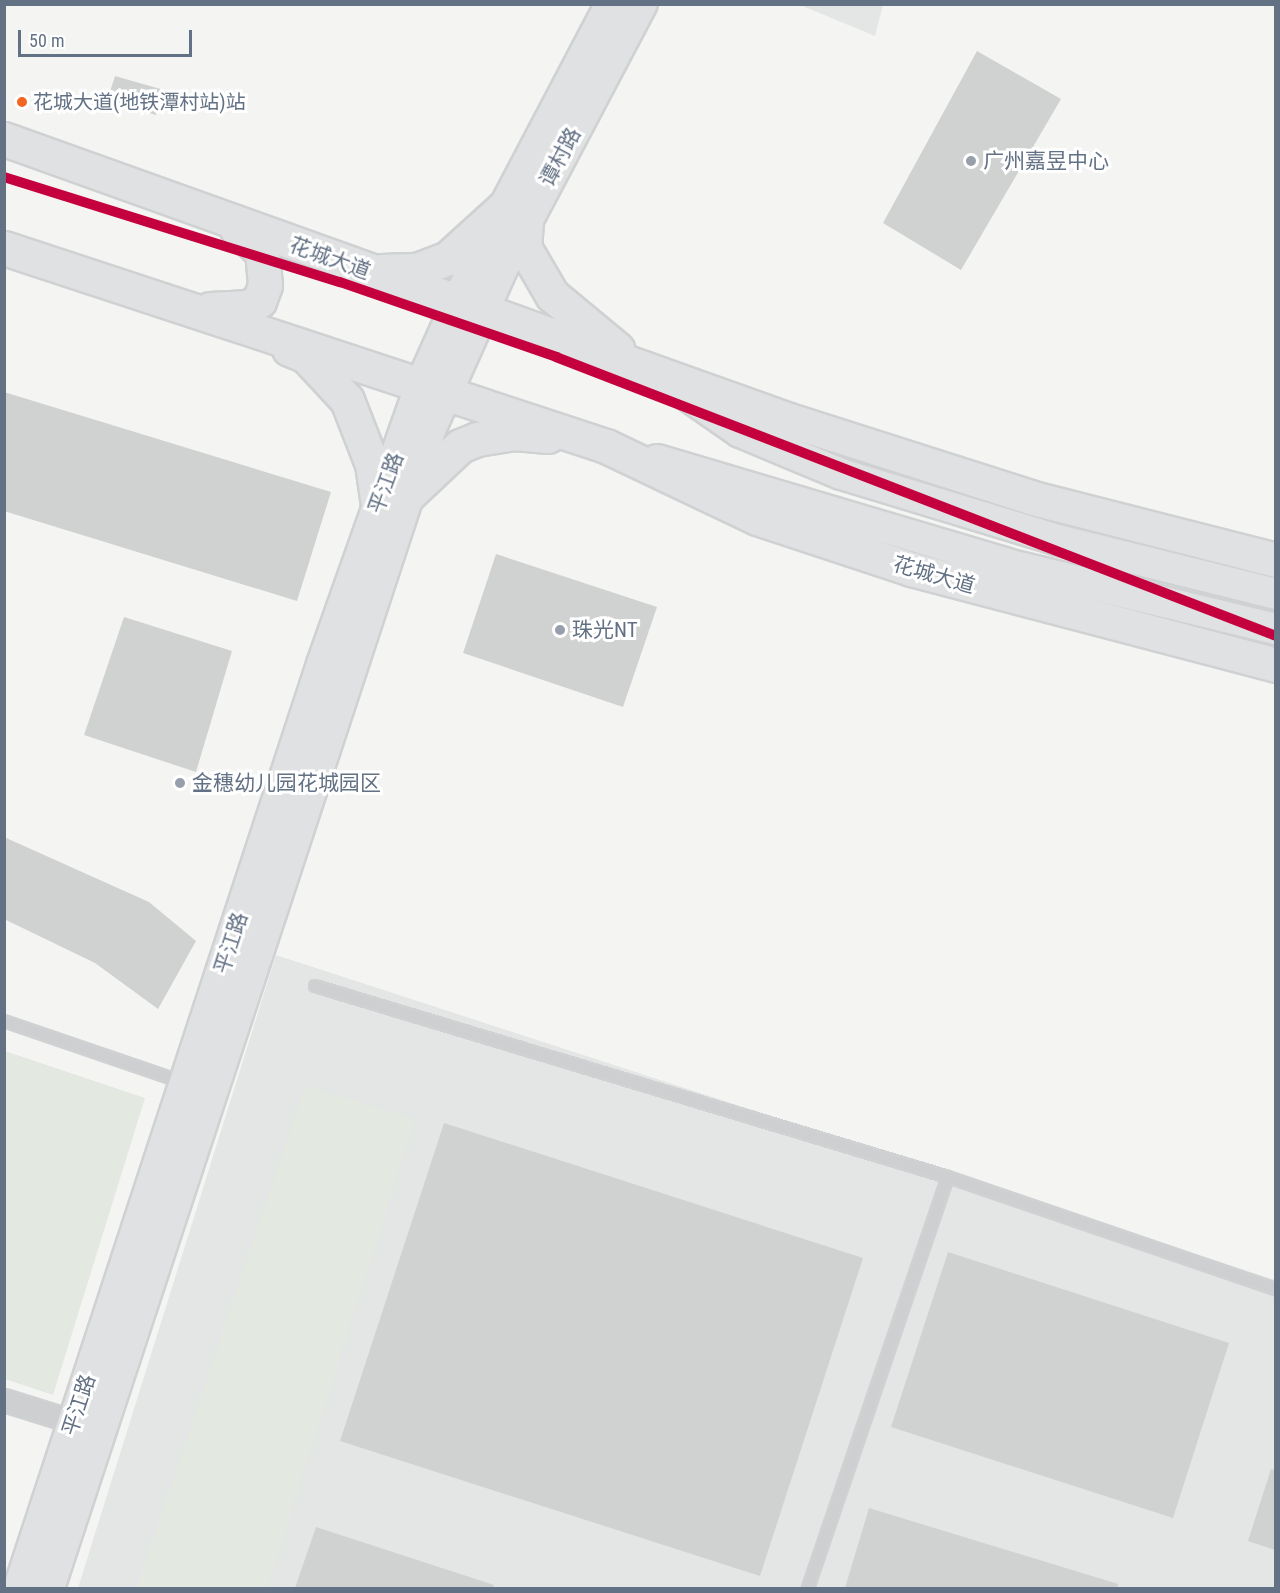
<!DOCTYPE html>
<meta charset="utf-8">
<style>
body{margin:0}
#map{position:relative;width:1280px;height:1593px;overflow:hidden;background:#f4f5f3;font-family:"Roboto Condensed","Noto Sans SC",sans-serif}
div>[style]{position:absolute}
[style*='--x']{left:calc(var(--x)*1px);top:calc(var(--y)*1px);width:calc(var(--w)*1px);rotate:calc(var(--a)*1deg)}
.built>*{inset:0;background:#e4e6e5}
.green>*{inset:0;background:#e3e8e1}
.building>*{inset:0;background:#d0d1d1}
.roads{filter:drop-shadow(2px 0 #cfd1d2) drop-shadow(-2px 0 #cfd1d2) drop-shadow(0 2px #cfd1d2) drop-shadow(0 -2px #cfd1d2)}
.lane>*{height:10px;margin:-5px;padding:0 5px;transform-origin:5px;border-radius:5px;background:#cecfd0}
.street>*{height:21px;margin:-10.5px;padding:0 10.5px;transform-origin:10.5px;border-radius:10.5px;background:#cecfd0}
.secondary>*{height:30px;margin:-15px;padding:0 15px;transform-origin:15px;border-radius:15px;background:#e0e1e2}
.primary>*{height:33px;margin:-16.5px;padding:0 16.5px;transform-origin:16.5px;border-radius:16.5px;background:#e0e1e2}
.metro-1>*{height:10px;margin:-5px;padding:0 5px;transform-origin:5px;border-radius:5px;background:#c5003e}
.dots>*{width:16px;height:16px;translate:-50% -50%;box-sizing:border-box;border:3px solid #fff;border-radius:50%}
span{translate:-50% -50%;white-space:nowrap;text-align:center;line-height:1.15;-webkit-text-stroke:6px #fff;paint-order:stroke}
.bus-label{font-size:20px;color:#637184}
.left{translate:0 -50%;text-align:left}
.street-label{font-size:21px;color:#637184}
.poi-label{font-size:21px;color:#637184}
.frame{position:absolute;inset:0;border:6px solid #637184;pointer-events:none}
.scale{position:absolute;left:18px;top:30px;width:174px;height:27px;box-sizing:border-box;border:3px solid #637184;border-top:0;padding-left:8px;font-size:18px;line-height:21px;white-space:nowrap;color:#637184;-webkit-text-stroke:4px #fff;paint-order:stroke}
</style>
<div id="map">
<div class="built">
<i style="clip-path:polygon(800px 5px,883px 4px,883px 5px,875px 36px)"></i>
<i style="clip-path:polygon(276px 955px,1275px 1280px,1275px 1588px,78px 1588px)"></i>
</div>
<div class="green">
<i style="clip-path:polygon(5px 1051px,145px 1098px,53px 1395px,5px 1379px)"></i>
<i style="clip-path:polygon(305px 1086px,415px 1119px,267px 1588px,137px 1588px)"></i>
</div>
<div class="building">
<i style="clip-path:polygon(977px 51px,1061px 99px,961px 270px,883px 223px)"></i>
<i style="clip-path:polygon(115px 76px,164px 90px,156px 115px,107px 101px)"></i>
<i style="clip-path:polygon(4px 392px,331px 492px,297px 601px,4px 511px)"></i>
<i style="clip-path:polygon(496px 554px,657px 607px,623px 707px,463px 653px)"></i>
<i style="clip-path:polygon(124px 617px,232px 651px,196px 772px,84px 735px)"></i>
<i style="clip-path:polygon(4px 837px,149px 902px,196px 941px,158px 1009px,95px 963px,4px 919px)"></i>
<i style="clip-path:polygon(444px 1123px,863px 1258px,760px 1576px,340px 1441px)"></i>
<i style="clip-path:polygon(948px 1252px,1229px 1343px,1173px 1518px,891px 1427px)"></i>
<i style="clip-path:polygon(1271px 1469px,1275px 1470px,1275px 1550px,1248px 1541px)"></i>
<i style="clip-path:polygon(869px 1508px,1118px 1584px,1117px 1588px,845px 1588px)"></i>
<i style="clip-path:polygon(316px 1527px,494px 1585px,493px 1588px,295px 1588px)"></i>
</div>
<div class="roads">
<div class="lane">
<i style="--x:315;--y:986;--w:661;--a:16.79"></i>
<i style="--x:948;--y:1177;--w:347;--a:18.9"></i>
<i style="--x:4;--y:1021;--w:188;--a:18.9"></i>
<i style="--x:808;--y:1588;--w:434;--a:-71.2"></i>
</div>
<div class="street">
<i style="--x:4;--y:1400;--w:87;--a:17.4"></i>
</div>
<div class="secondary">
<i style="--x:671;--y:384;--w:84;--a:34.8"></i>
<i style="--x:740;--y:432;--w:109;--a:22.6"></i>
<i style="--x:841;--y:474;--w:227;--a:16.9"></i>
<i style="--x:1058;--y:540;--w:225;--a:13.9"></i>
<i style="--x:657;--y:460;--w:365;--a:16.5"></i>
<i style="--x:1007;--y:564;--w:277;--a:13.6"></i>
<i style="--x:19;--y:1588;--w:972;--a:-71.84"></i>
<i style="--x:322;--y:664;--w:299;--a:-70.5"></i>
<i style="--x:422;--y:382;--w:137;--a:-65.9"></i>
<i style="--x:478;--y:257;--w:286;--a:-62.3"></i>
<i style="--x:49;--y:1588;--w:1219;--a:-71.79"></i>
<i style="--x:430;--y:430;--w:176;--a:-65.9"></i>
<i style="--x:502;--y:269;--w:300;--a:-62.2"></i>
</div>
<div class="primary">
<i style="--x:4;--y:139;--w:834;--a:19.7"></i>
<i style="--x:789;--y:420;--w:256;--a:17.7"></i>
<i style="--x:1033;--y:498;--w:251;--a:14.3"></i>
<i style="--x:526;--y:221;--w:26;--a:94"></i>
<i style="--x:524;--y:247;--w:56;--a:59.7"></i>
<i style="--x:552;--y:295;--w:85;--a:39.7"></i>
<i style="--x:4;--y:248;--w:634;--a:18.21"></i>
<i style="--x:606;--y:446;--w:167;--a:25.5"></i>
<i style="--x:757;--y:518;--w:162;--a:18.3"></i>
<i style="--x:911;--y:569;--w:377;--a:14.7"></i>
<i style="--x:381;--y:271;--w:36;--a:-2"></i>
<i style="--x:417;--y:270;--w:33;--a:-21"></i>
<i style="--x:448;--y:258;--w:76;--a:-42.3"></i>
<i style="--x:210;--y:309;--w:38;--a:-3"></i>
<i style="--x:248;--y:307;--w:13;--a:-29"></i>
<i style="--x:259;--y:301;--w:17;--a:-69"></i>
<i style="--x:265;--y:285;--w:33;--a:-95"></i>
<i style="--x:262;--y:252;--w:35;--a:-137"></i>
<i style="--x:289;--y:349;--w:18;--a:22"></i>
<i style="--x:306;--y:356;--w:60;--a:47"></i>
<i style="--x:347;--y:400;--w:69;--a:68.7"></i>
<i style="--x:372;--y:464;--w:41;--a:81.7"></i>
<i style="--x:407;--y:496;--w:73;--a:-43.3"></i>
<i style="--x:460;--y:446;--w:18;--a:-22"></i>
<i style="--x:477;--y:439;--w:37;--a:-9"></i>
<i style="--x:514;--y:433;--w:34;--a:5"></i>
</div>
</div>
<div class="metro-1">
<i style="--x:4;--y:177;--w:352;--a:17.4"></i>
<i style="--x:340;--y:282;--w:229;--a:19.1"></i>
<i style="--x:556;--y:357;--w:772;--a:21.18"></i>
</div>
<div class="dots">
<i style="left:22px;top:102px;background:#f26522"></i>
<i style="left:971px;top:161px;background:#969fab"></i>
<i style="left:560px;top:630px;background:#969fab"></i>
<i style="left:180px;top:783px;background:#969fab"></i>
</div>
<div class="bus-label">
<span class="left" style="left:33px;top:102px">花城大道(地铁潭村站)站</span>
</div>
<div class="street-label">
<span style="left:560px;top:157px;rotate:-62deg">谭村路</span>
<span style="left:330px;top:258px;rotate:20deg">花城大道</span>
<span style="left:386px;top:483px;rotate:-70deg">平江路</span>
<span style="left:934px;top:575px;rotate:16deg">花城大道</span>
<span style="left:231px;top:943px;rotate:-72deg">平江路</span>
<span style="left:79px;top:1405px;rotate:-72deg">平江路</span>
</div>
<div class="poi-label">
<span class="left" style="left:983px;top:161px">广州嘉昱中心</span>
<span class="left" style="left:572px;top:630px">珠光NT</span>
<span class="left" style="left:192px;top:783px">金穗幼儿园花城园区</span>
</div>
<div class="frame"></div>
<div class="scale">50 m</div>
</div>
